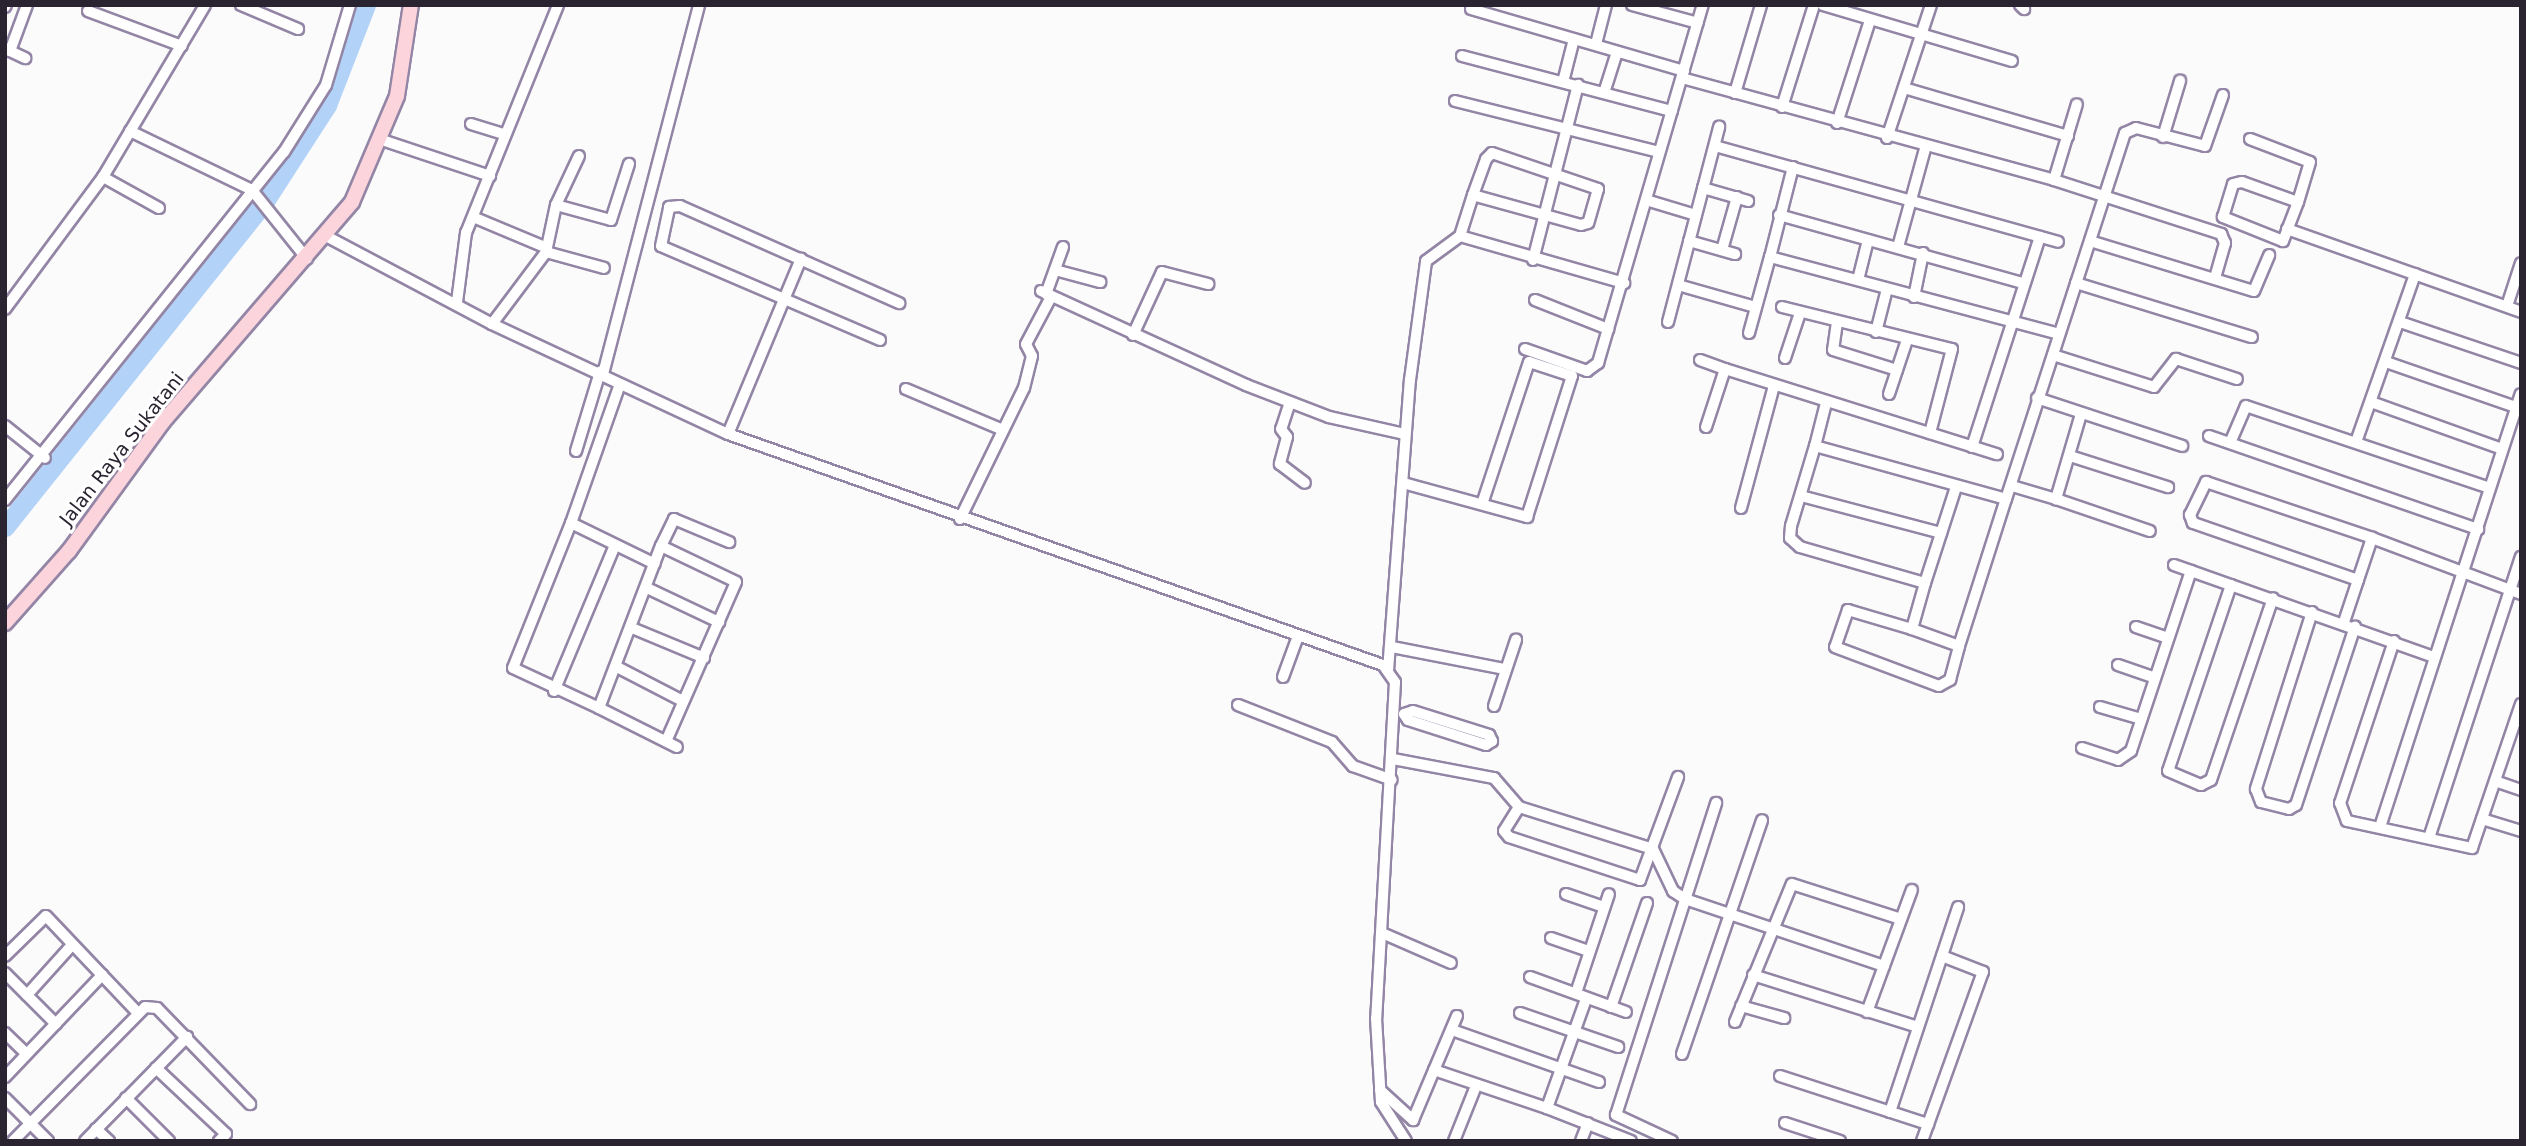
<!DOCTYPE html>
<style>
body{margin:0}
#map{position:relative;width:2526px;height:1146px;overflow:hidden;background:#fbfbfb;font-family:"DejaVu Sans",sans-serif}
div>[style]{position:absolute}
[style*='--x']{left:calc(var(--x)*1px);top:calc(var(--y)*1px);width:calc(var(--w)*1px);rotate:calc(var(--a)*1deg)}
.river>*{height:19px;margin:-9.5px;padding:0 9.5px;transform-origin:9.5px;border-radius:9.5px;background:#b3d2f8}
.roads{filter:drop-shadow(2px 0 #9385a5) drop-shadow(-2px 0 #9385a5) drop-shadow(0 2px #9385a5) drop-shadow(0 -2px #9385a5)}
.minor>*{height:10px;margin:-5px;padding:0 5px;transform-origin:5px;border-radius:5px;background:#fff}
.major>*{height:14px;margin:-7px;padding:0 7px;transform-origin:7px;border-radius:7px;background:#fbd4dc}
span{translate:-50% -50%;white-space:nowrap;text-align:center;line-height:1.15;-webkit-text-stroke:6px #fff;paint-order:stroke}
.street-label{font-size:19px;color:#2a2431}
.frame{position:absolute;inset:0;border:7px solid #2a2431;pointer-events:none}
</style>
<div id="map">
<div class="river">
<i style="--x:5;--y:527;--w:417;--a:-51.4"></i>
<i style="--x:265;--y:201;--w:114;--a:-57.1"></i>
<i style="--x:327;--y:105;--w:107;--a:-68.7"></i>
</div>
<div class="roads">
<div class="minor">
<i style="--x:241;--y:5;--w:62;--a:22.8"></i>
<i style="--x:1632;--y:5;--w:68;--a:15.3"></i>
<i style="--x:1823;--y:5;--w:197;--a:16.5"></i>
<i style="--x:2020;--y:5;--w:6;--a:45"></i>
<i style="--x:5;--y:7;--w:2;--a:-63"></i>
<i style="--x:1471;--y:9;--w:222;--a:16.2"></i>
<i style="--x:88;--y:11;--w:100;--a:20.4"></i>
<i style="--x:1596;--y:44;--w:40;--a:-75.6"></i>
<i style="--x:5;--y:48;--w:6;--a:31"></i>
<i style="--x:10;--y:51;--w:49;--a:-69.7"></i>
<i style="--x:10;--y:51;--w:17;--a:25"></i>
<i style="--x:1462;--y:56;--w:217;--a:14.7"></i>
<i style="--x:1682;--y:78;--w:386;--a:15.3"></i>
<i style="--x:2054;--y:180;--w:176;--a:17.9"></i>
<i style="--x:2221;--y:234;--w:10;--a:66"></i>
<i style="--x:2225;--y:243;--w:37;--a:106"></i>
<i style="--x:1563;--y:82;--w:44;--a:-75.7"></i>
<i style="--x:1904;--y:88;--w:171;--a:16.3"></i>
<i style="--x:1604;--y:93;--w:43;--a:-72.4"></i>
<i style="--x:1735;--y:93;--w:92;--a:-73.5"></i>
<i style="--x:1455;--y:101;--w:210;--a:14"></i>
<i style="--x:1782;--y:107;--w:107;--a:-72.6"></i>
<i style="--x:1837;--y:123;--w:108;--a:-72.2"></i>
<i style="--x:471;--y:124;--w:34;--a:17"></i>
<i style="--x:130;--y:131;--w:136;--a:25.8"></i>
<i style="--x:252;--y:190;--w:88;--a:51.4"></i>
<i style="--x:2163;--y:137;--w:59;--a:-73.1"></i>
<i style="--x:1887;--y:138;--w:140;--a:-71.7"></i>
<i style="--x:2250;--y:139;--w:64;--a:21"></i>
<i style="--x:2310;--y:162;--w:42;--a:106.7"></i>
<i style="--x:382;--y:140;--w:114;--a:18.4"></i>
<i style="--x:1715;--y:146;--w:356;--a:15.6"></i>
<i style="--x:1793;--y:167;--w:93;--a:104.3"></i>
<i style="--x:1770;--y:257;--w:299;--a:14.9"></i>
<i style="--x:103;--y:177;--w:64;--a:29"></i>
<i style="--x:2054;--y:180;--w:79;--a:-73.2"></i>
<i style="--x:2242;--y:182;--w:59;--a:19.7"></i>
<i style="--x:2298;--y:202;--w:42;--a:111"></i>
<i style="--x:2283;--y:241;--w:65;--a:-158.2"></i>
<i style="--x:2223;--y:217;--w:34;--a:-73"></i>
<i style="--x:2233;--y:184;--w:9;--a:-13"></i>
<i style="--x:1703;--y:188;--w:47;--a:16.1"></i>
<i style="--x:1646;--y:200;--w:52;--a:16.7"></i>
<i style="--x:556;--y:205;--w:57;--a:15.3"></i>
<i style="--x:611;--y:220;--w:59;--a:-72.2"></i>
<i style="--x:1779;--y:215;--w:253;--a:15.6"></i>
<i style="--x:473;--y:217;--w:80;--a:22.7"></i>
<i style="--x:2287;--y:229;--w:248;--a:19.5"></i>
<i style="--x:326;--y:236;--w:188;--a:27.9"></i>
<i style="--x:492;--y:324;--w:260;--a:25"></i>
<i style="--x:728;--y:434;--w:695;--a:19.43"></i>
<i style="--x:1383;--y:665;--w:21;--a:55"></i>
<i style="--x:1395;--y:682;--w:337;--a:93.2"></i>
<i style="--x:1376;--y:1018;--w:84;--a:86.6"></i>
<i style="--x:1381;--y:1102;--w:46;--a:57.3"></i>
<i style="--x:1460;--y:236;--w:171;--a:16"></i>
<i style="--x:1689;--y:241;--w:48;--a:15.8"></i>
<i style="--x:2090;--y:241;--w:171;--a:17"></i>
<i style="--x:2254;--y:291;--w:39;--a:-67"></i>
<i style="--x:1898;--y:247;--w:102;--a:-74.6"></i>
<i style="--x:1722;--y:250;--w:55;--a:-74.2"></i>
<i style="--x:546;--y:252;--w:60;--a:15.4"></i>
<i style="--x:1533;--y:260;--w:181;--a:-75.6"></i>
<i style="--x:1055;--y:270;--w:47;--a:14.9"></i>
<i style="--x:1858;--y:280;--w:41;--a:-76"></i>
<i style="--x:2076;--y:283;--w:184;--a:17.1"></i>
<i style="--x:1678;--y:285;--w:80;--a:15.9"></i>
<i style="--x:1041;--y:291;--w:226;--a:24.6"></i>
<i style="--x:1246;--y:385;--w:89;--a:21.1"></i>
<i style="--x:1329;--y:417;--w:78;--a:12.6"></i>
<i style="--x:1046;--y:294;--w:50;--a:-70.1"></i>
<i style="--x:1914;--y:297;--w:45;--a:-78.4"></i>
<i style="--x:1535;--y:300;--w:79;--a:21.7"></i>
<i style="--x:457;--y:302;--w:70;--a:-82.6"></i>
<i style="--x:466;--y:233;--w:246;--a:-68"></i>
<i style="--x:2507;--y:306;--w:45;--a:-72"></i>
<i style="--x:1782;--y:307;--w:175;--a:13.9"></i>
<i style="--x:1952;--y:349;--w:87;--a:104.7"></i>
<i style="--x:5;--y:309;--w:164;--a:-53.4"></i>
<i style="--x:103;--y:177;--w:200;--a:-59.3"></i>
<i style="--x:1668;--y:322;--w:202;--a:-75.3"></i>
<i style="--x:1837;--y:322;--w:28;--a:98"></i>
<i style="--x:1833;--y:350;--w:67;--a:17.4"></i>
<i style="--x:2400;--y:322;--w:128;--a:18.7"></i>
<i style="--x:492;--y:324;--w:90;--a:-53.1"></i>
<i style="--x:546;--y:252;--w:48;--a:-78"></i>
<i style="--x:556;--y:205;--w:54;--a:-64.9"></i>
<i style="--x:1876;--y:332;--w:44;--a:-75.7"></i>
<i style="--x:1749;--y:333;--w:79;--a:-74.6"></i>
<i style="--x:1133;--y:335;--w:69;--a:-65.3"></i>
<i style="--x:1162;--y:272;--w:48;--a:14.6"></i>
<i style="--x:880;--y:340;--w:238;--a:-156.8"></i>
<i style="--x:661;--y:246;--w:40;--a:-78"></i>
<i style="--x:669;--y:207;--w:11;--a:-5"></i>
<i style="--x:680;--y:206;--w:240;--a:23.9"></i>
<i style="--x:1525;--y:349;--w:66;--a:19.5"></i>
<i style="--x:1587;--y:371;--w:14;--a:-36"></i>
<i style="--x:1598;--y:363;--w:373;--a:-73.7"></i>
<i style="--x:2053;--y:355;--w:106;--a:17.6"></i>
<i style="--x:2154;--y:387;--w:36;--a:-52"></i>
<i style="--x:2176;--y:359;--w:64;--a:18.2"></i>
<i style="--x:1785;--y:358;--w:47;--a:-71.6"></i>
<i style="--x:1700;--y:360;--w:27;--a:20"></i>
<i style="--x:1725;--y:369;--w:61;--a:108.1"></i>
<i style="--x:2386;--y:362;--w:138;--a:19.1"></i>
<i style="--x:1725;--y:369;--w:285;--a:17.4"></i>
<i style="--x:603;--y:374;--w:381;--a:-75.4"></i>
<i style="--x:620;--y:384;--w:147;--a:109.4"></i>
<i style="--x:571;--y:523;--w:93;--a:26"></i>
<i style="--x:906;--y:389;--w:105;--a:22.9"></i>
<i style="--x:1889;--y:394;--w:57;--a:-71.6"></i>
<i style="--x:2037;--y:398;--w:153;--a:18.3"></i>
<i style="--x:1290;--y:402;--w:28;--a:108"></i>
<i style="--x:1281;--y:429;--w:10;--a:53"></i>
<i style="--x:1287;--y:437;--w:28;--a:105"></i>
<i style="--x:1280;--y:464;--w:31;--a:37"></i>
<i style="--x:2371;--y:402;--w:139;--a:19.7"></i>
<i style="--x:1826;--y:403;--w:44;--a:104.3"></i>
<i style="--x:1815;--y:446;--w:198;--a:15.5"></i>
<i style="--x:2006;--y:499;--w:385;--a:-72"></i>
<i style="--x:2125;--y:133;--w:12;--a:-24"></i>
<i style="--x:2136;--y:128;--w:71;--a:14.6"></i>
<i style="--x:2205;--y:146;--w:54;--a:-70.6"></i>
<i style="--x:2081;--y:414;--w:89;--a:106.4"></i>
<i style="--x:2056;--y:499;--w:99;--a:18.8"></i>
<i style="--x:5;--y:426;--w:51;--a:38.7"></i>
<i style="--x:728;--y:434;--w:190;--a:-67.4"></i>
<i style="--x:2209;--y:436;--w:285;--a:19.1"></i>
<i style="--x:2356;--y:442;--w:178;--a:-70.6"></i>
<i style="--x:2230;--y:443;--w:40;--a:-66.6"></i>
<i style="--x:2246;--y:406;--w:257;--a:18.6"></i>
<i style="--x:1815;--y:446;--w:84;--a:106.7"></i>
<i style="--x:1791;--y:526;--w:12;--a:95"></i>
<i style="--x:1790;--y:538;--w:13;--a:42"></i>
<i style="--x:1800;--y:547;--w:130;--a:16.1"></i>
<i style="--x:1925;--y:583;--w:101;--a:-72.1"></i>
<i style="--x:1972;--y:447;--w:221;--a:-72.1"></i>
<i style="--x:576;--y:451;--w:83;--a:-73.1"></i>
<i style="--x:2070;--y:456;--w:103;--a:17.6"></i>
<i style="--x:1403;--y:483;--w:129;--a:15.3"></i>
<i style="--x:1527;--y:517;--w:148;--a:-72.3"></i>
<i style="--x:1572;--y:376;--w:45;--a:-162"></i>
<i style="--x:1529;--y:362;--w:146;--a:108.3"></i>
<i style="--x:2012;--y:486;--w:46;--a:16.5"></i>
<i style="--x:1801;--y:496;--w:145;--a:14.8"></i>
<i style="--x:5;--y:500;--w:446;--a:-51.3"></i>
<i style="--x:284;--y:152;--w:79;--a:-57.9"></i>
<i style="--x:326;--y:85;--w:84;--a:-73.3"></i>
<i style="--x:1741;--y:508;--w:126;--a:-74.9"></i>
<i style="--x:960;--y:519;--w:146;--a:-64"></i>
<i style="--x:1024;--y:388;--w:33;--a:-76"></i>
<i style="--x:1032;--y:356;--w:13;--a:-117"></i>
<i style="--x:1026;--y:344;--w:53;--a:-62"></i>
<i style="--x:571;--y:523;--w:156;--a:111.8"></i>
<i style="--x:513;--y:668;--w:95;--a:24.9"></i>
<i style="--x:599;--y:708;--w:173;--a:-69.1"></i>
<i style="--x:661;--y:546;--w:83;--a:25.6"></i>
<i style="--x:736;--y:582;--w:171;--a:113.7"></i>
<i style="--x:661;--y:546;--w:30;--a:-64"></i>
<i style="--x:674;--y:519;--w:60;--a:22.7"></i>
<i style="--x:2174;--y:565;--w:276;--a:19.5"></i>
<i style="--x:2358;--y:580;--w:175;--a:-160.9"></i>
<i style="--x:2193;--y:523;--w:9;--a:-111"></i>
<i style="--x:2190;--y:515;--w:37;--a:-64"></i>
<i style="--x:2206;--y:482;--w:175;--a:18.6"></i>
<i style="--x:1925;--y:583;--w:48;--a:105.8"></i>
<i style="--x:1912;--y:629;--w:50;--a:19.9"></i>
<i style="--x:1959;--y:646;--w:154;--a:-72.3"></i>
<i style="--x:2231;--y:585;--w:196;--a:108.7"></i>
<i style="--x:2168;--y:771;--w:36;--a:23"></i>
<i style="--x:2201;--y:785;--w:11;--a:-27"></i>
<i style="--x:2211;--y:780;--w:192;--a:-71.2"></i>
<i style="--x:647;--y:588;--w:80;--a:25.3"></i>
<i style="--x:2312;--y:612;--w:186;--a:107.6"></i>
<i style="--x:2256;--y:789;--w:14;--a:69"></i>
<i style="--x:2261;--y:802;--w:29;--a:14"></i>
<i style="--x:2289;--y:809;--w:8;--a:-30"></i>
<i style="--x:2296;--y:805;--w:188;--a:-71.7"></i>
<i style="--x:2344;--y:622;--w:89;--a:-71.6"></i>
<i style="--x:2372;--y:538;--w:159;--a:20.6"></i>
<i style="--x:2136;--y:627;--w:34;--a:19"></i>
<i style="--x:632;--y:628;--w:78;--a:22.6"></i>
<i style="--x:1912;--y:629;--w:67;--a:-163.5"></i>
<i style="--x:1848;--y:610;--w:39;--a:109"></i>
<i style="--x:1835;--y:647;--w:111;--a:20.6"></i>
<i style="--x:1939;--y:686;--w:13;--a:-29"></i>
<i style="--x:1950;--y:680;--w:35;--a:-75"></i>
<i style="--x:2394;--y:641;--w:171;--a:108.4"></i>
<i style="--x:2340;--y:803;--w:19;--a:69"></i>
<i style="--x:2347;--y:821;--w:128;--a:12.2"></i>
<i style="--x:2472;--y:848;--w:152;--a:-71.2"></i>
<i style="--x:1392;--y:647;--w:114;--a:11.1"></i>
<i style="--x:2118;--y:665;--w:39;--a:19"></i>
<i style="--x:617;--y:667;--w:74;--a:27.3"></i>
<i style="--x:1388;--y:671;--w:292;--a:-85.7"></i>
<i style="--x:1410;--y:380;--w:120;--a:-82.3"></i>
<i style="--x:1426;--y:261;--w:42;--a:-36.3"></i>
<i style="--x:1460;--y:236;--w:43;--a:-72.4"></i>
<i style="--x:1473;--y:195;--w:38;--a:-70"></i>
<i style="--x:1486;--y:159;--w:8;--a:-45"></i>
<i style="--x:1492;--y:153;--w:112;--a:18.8"></i>
<i style="--x:1598;--y:189;--w:35;--a:106"></i>
<i style="--x:1588;--y:223;--w:7;--a:164"></i>
<i style="--x:1581;--y:225;--w:112;--a:-164.5"></i>
<i style="--x:1283;--y:677;--w:44;--a:-69.9"></i>
<i style="--x:554;--y:691;--w:158;--a:-67.3"></i>
<i style="--x:1238;--y:705;--w:101;--a:21.5"></i>
<i style="--x:1332;--y:742;--w:32;--a:49"></i>
<i style="--x:1353;--y:766;--w:41;--a:19.7"></i>
<i style="--x:1494;--y:706;--w:70;--a:-71.6"></i>
<i style="--x:2100;--y:707;--w:43;--a:16.3"></i>
<i style="--x:599;--y:708;--w:87;--a:26.6"></i>
<i style="--x:1413;--y:711;--w:80;--a:17.5"></i>
<i style="--x:1489;--y:735;--w:7;--a:63"></i>
<i style="--x:1492;--y:741;--w:7;--a:146"></i>
<i style="--x:1486;--y:745;--w:82;--a:-162.2"></i>
<i style="--x:1408;--y:720;--w:7;--a:-124"></i>
<i style="--x:1404;--y:714;--w:9;--a:-18"></i>
<i style="--x:2082;--y:748;--w:38;--a:18"></i>
<i style="--x:2118;--y:760;--w:16;--a:-35"></i>
<i style="--x:2131;--y:751;--w:190;--a:-71.6"></i>
<i style="--x:1393;--y:759;--w:103;--a:10.7"></i>
<i style="--x:1494;--y:778;--w:38;--a:49"></i>
<i style="--x:1519;--y:807;--w:140;--a:17.4"></i>
<i style="--x:1653;--y:849;--w:47;--a:64.5"></i>
<i style="--x:1673;--y:891;--w:14;--a:34"></i>
<i style="--x:1685;--y:899;--w:210;--a:18.6"></i>
<i style="--x:2495;--y:781;--w:28;--a:19"></i>
<i style="--x:1519;--y:807;--w:28;--a:122"></i>
<i style="--x:1504;--y:831;--w:8;--a:50"></i>
<i style="--x:1509;--y:837;--w:138;--a:18.2"></i>
<i style="--x:1640;--y:880;--w:110;--a:-69.7"></i>
<i style="--x:2482;--y:819;--w:41;--a:17.1"></i>
<i style="--x:2380;--y:827;--w:455;--a:-72"></i>
<i style="--x:2429;--y:838;--w:296;--a:-71.9"></i>
<i style="--x:1566;--y:894;--w:40;--a:18.9"></i>
<i style="--x:1382;--y:933;--w:75;--a:23.5"></i>
<i style="--x:1551;--y:938;--w:39;--a:19"></i>
<i style="--x:5;--y:956;--w:57;--a:-44.3"></i>
<i style="--x:46;--y:916;--w:134;--a:46.5"></i>
<i style="--x:5;--y:973;--w:72;--a:45"></i>
<i style="--x:1753;--y:975;--w:173;--a:17.5"></i>
<i style="--x:1530;--y:977;--w:102;--a:20"></i>
<i style="--x:1576;--y:993;--w:104;--a:-71.6"></i>
<i style="--x:27;--y:995;--w:67;--a:-48"></i>
<i style="--x:1586;--y:999;--w:116;--a:109.7"></i>
<i style="--x:1547;--y:1108;--w:90;--a:21.4"></i>
<i style="--x:1741;--y:1006;--w:45;--a:15.6"></i>
<i style="--x:1611;--y:1007;--w:110;--a:-70.9"></i>
<i style="--x:1867;--y:1012;--w:130;--a:-69.8"></i>
<i style="--x:1520;--y:1013;--w:104;--a:19.1"></i>
<i style="--x:1735;--y:1022;--w:149;--a:-67.6"></i>
<i style="--x:1792;--y:884;--w:114;--a:17.8"></i>
<i style="--x:1452;--y:1030;--w:156;--a:19.5"></i>
<i style="--x:5;--y:1033;--w:30;--a:44"></i>
<i style="--x:1682;--y:1054;--w:247;--a:-71.1"></i>
<i style="--x:156;--y:1068;--w:96;--a:43.3"></i>
<i style="--x:226;--y:1134;--w:10;--a:135"></i>
<i style="--x:1434;--y:1070;--w:119;--a:18.6"></i>
<i style="--x:1780;--y:1076;--w:156;--a:18"></i>
<i style="--x:5;--y:1077;--w:141;--a:-46.4"></i>
<i style="--x:1380;--y:1090;--w:45;--a:42.3"></i>
<i style="--x:1413;--y:1120;--w:113;--a:-67.1"></i>
<i style="--x:5;--y:1098;--w:61;--a:45"></i>
<i style="--x:126;--y:1098;--w:61;--a:45"></i>
<i style="--x:1890;--y:1112;--w:216;--a:-71.6"></i>
<i style="--x:1785;--y:1123;--w:58;--a:18.1"></i>
<i style="--x:96;--y:1129;--w:18;--a:43"></i>
<i style="--x:13;--y:1141;--w:188;--a:-45.4"></i>
<i style="--x:145;--y:1007;--w:12;--a:5"></i>
<i style="--x:157;--y:1008;--w:134;--a:45.9"></i>
<i style="--x:85;--y:1141;--w:146;--a:-45.6"></i>
<i style="--x:1454;--y:1141;--w:59;--a:-68.2"></i>
<i style="--x:1581;--y:1141;--w:19;--a:-69"></i>
<i style="--x:1672;--y:1141;--w:62;--a:-155.1"></i>
<i style="--x:1616;--y:1115;--w:328;--a:-72.2"></i>
<i style="--x:1922;--y:1141;--w:180;--a:-70.2"></i>
<i style="--x:1983;--y:972;--w:44;--a:-158.7"></i>
</div>
<div class="major">
<i style="--x:5;--y:623;--w:96;--a:-48.4"></i>
<i style="--x:69;--y:551;--w:158;--a:-54"></i>
<i style="--x:162;--y:423;--w:291;--a:-49.3"></i>
<i style="--x:352;--y:202;--w:115;--a:-67"></i>
<i style="--x:397;--y:96;--w:92;--a:-81.3"></i>
</div>
</div>
<div class="street-label">
<span style="left:122px;top:449px;rotate:-52deg">Jalan Raya Sukatani</span>
</div>
<div class="frame"></div>
</div>
